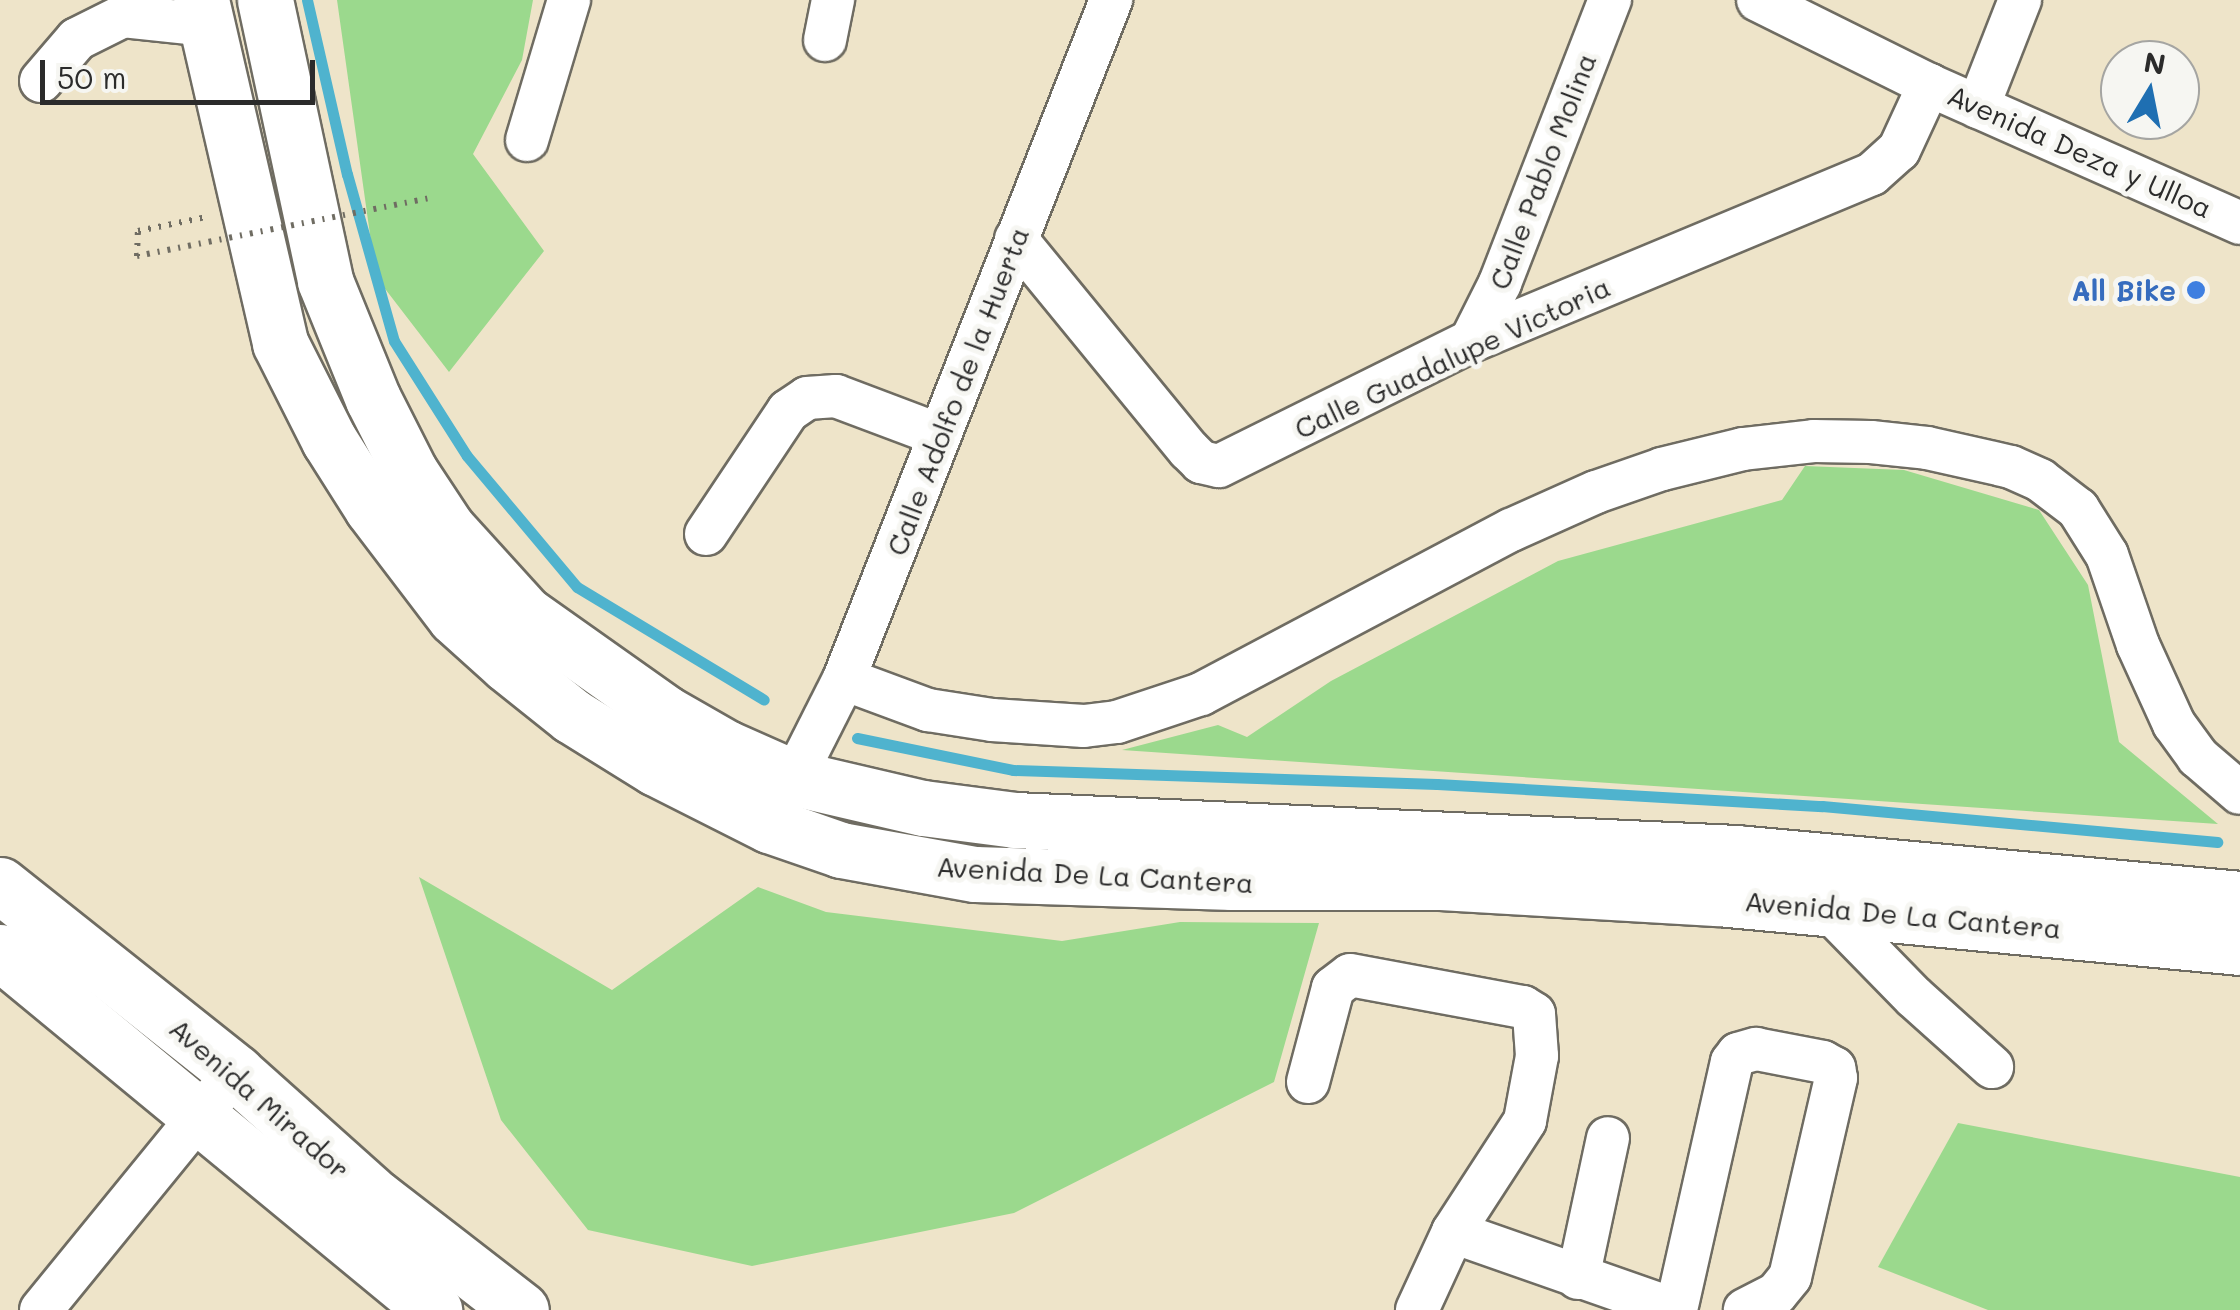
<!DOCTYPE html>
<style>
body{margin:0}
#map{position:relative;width:2240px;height:1310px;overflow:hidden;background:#eee4c9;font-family:Mali,sans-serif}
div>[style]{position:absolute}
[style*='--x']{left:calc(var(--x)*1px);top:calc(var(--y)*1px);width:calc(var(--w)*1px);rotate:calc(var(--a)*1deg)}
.green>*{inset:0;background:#9bd98d}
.stream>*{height:11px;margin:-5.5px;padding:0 5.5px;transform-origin:5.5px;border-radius:5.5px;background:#4fb3ce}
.path>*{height:6px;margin-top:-3px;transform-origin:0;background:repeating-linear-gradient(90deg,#6f6c62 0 2.5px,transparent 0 10.5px)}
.roads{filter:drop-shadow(2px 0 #6f6c62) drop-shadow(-2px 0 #6f6c62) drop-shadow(0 2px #6f6c62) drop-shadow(0 -2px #6f6c62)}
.minor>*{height:42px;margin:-21px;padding:0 21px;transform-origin:21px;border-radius:21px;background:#fff}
.major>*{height:55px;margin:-27.5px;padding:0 27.5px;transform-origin:27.5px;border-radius:27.5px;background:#fff}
.path-bridge>*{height:6px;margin-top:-3px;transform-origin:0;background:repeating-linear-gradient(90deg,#6f6c62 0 2.5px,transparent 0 10.5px)}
.dots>*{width:28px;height:28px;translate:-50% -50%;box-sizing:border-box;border:5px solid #f6f6f2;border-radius:50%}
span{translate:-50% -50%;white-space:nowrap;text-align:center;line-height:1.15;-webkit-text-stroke:10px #f6f6f2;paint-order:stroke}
.street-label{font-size:28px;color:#2b2b2b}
.shop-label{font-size:28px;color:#366cbe;font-weight:700}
.right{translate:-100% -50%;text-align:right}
.north{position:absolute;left:2100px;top:40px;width:100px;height:100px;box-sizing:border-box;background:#f6f6f2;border:2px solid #a5a5a2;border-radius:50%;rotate:10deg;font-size:28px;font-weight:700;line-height:40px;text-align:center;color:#2b2b2b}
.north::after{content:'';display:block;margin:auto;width:35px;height:45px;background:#1f6fb2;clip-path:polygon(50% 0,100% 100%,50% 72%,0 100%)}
.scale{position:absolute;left:40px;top:60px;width:275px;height:45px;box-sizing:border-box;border:5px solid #2b2b2b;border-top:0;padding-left:12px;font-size:30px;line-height:35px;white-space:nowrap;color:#2b2b2b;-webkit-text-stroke:8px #f6f6f2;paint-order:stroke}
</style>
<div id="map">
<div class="green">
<i style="clip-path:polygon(337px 0,533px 0,522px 60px,473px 154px,544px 251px,449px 372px,376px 277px)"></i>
<i style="clip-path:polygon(1805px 466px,1904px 470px,2039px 510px,2088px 585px,2119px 742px,2218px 824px,1122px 750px,1218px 725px,1247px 737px,1331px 681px,1558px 561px,1782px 500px)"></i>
<i style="clip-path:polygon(419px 877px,612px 990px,758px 887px,826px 912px,1062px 941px,1180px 922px,1319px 923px,1274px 1082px,1014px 1213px,752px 1266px,588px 1230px,501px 1120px)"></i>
<i style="clip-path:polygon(1958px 1123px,2240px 1177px,2240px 1310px,1988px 1310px,1878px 1267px)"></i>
</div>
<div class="stream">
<i style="--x:307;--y:0;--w:179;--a:77.1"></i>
<i style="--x:347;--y:174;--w:173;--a:74.3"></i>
<i style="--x:394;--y:341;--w:136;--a:57.6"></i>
<i style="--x:467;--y:456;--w:171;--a:50"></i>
<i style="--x:577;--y:587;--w:218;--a:31.1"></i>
<i style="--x:857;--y:738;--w:159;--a:11.6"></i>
<i style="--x:1013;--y:770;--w:424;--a:1.9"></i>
<i style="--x:1437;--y:784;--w:386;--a:3.3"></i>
<i style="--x:1822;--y:806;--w:397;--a:5.2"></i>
</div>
<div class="path">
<i style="--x:137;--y:256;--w:25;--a:-88"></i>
<i style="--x:138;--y:231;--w:69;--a:-11.6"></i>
</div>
<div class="roads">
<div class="minor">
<i style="--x:1758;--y:0;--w:191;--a:26.4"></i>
<i style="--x:1929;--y:85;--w:340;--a:23.9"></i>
<i style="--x:825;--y:40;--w:41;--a:-78.7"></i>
<i style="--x:41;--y:81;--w:55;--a:-49.4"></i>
<i style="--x:77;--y:39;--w:51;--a:-26.6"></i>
<i style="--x:123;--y:16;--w:83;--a:6.2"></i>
<i style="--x:1978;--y:107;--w:115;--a:-68.6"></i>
<i style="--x:527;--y:140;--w:146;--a:-73.3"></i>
<i style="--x:1016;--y:239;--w:273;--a:50.7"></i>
<i style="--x:1189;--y:450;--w:17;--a:45"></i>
<i style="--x:1201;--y:462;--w:18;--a:13"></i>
<i style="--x:1219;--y:466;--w:281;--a:-26.4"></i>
<i style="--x:1471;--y:341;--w:434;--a:-22.6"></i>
<i style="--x:1872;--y:174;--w:36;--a:-42"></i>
<i style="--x:1899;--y:150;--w:72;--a:-65.2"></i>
<i style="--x:1471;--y:341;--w:65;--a:-63.4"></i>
<i style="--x:1500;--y:283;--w:304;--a:-68.8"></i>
<i style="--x:706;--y:534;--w:148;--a:-56.3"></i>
<i style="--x:788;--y:411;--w:23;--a:-34"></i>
<i style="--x:807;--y:398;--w:29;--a:-4"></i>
<i style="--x:836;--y:396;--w:111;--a:20.6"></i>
<i style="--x:844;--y:679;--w:90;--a:20.3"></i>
<i style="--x:928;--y:710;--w:65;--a:8.9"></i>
<i style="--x:992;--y:720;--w:92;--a:3.7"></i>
<i style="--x:1084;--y:726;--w:33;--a:-7"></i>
<i style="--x:1117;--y:722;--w:89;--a:-18.4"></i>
<i style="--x:1201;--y:694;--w:351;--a:-27.9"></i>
<i style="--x:1511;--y:530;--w:93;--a:-24.1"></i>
<i style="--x:1596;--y:492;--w:70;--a:-19.2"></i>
<i style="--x:1662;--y:469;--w:83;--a:-13.9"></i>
<i style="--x:1743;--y:449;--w:71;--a:-6.4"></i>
<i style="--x:1814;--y:441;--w:57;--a:1"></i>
<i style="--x:1871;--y:442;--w:56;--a:6.1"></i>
<i style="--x:1927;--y:448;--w:86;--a:12.7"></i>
<i style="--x:2011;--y:467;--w:32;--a:24"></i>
<i style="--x:2040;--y:480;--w:48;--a:37.3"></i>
<i style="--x:2078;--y:509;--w:54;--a:57.8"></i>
<i style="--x:2107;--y:555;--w:95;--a:71"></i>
<i style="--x:2138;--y:645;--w:87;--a:65.5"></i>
<i style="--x:2174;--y:724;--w:41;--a:54"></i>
<i style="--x:2198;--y:757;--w:55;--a:40.6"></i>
<i style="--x:794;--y:778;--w:111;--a:-63.2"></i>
<i style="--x:844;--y:679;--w:730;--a:-68.53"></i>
<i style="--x:1828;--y:909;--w:123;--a:45.7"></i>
<i style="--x:1914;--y:997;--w:105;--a:41.9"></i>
<i style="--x:1308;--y:1082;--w:97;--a:-75.1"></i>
<i style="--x:1333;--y:988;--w:21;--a:-37"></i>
<i style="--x:1350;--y:975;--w:176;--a:10.5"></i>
<i style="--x:1523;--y:1007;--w:13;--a:32"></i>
<i style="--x:1534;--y:1014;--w:42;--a:85.9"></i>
<i style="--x:1537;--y:1056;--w:66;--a:100.5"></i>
<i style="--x:1525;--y:1121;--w:132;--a:123"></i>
<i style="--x:1453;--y:1232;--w:86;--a:114.8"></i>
<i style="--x:1453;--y:1232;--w:236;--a:19.3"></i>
<i style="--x:1578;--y:1278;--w:143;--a:-77.9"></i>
<i style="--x:41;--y:1310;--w:281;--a:-50.8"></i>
<i style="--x:1676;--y:1310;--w:254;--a:-77.3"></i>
<i style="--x:1732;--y:1062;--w:10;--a:-53"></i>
<i style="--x:1738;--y:1054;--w:19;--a:-16"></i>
<i style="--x:1756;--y:1049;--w:68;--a:11"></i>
<i style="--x:1823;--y:1062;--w:13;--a:29"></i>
<i style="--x:1834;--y:1068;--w:10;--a:79"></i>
<i style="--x:1836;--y:1078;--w:204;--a:103"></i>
<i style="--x:1790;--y:1277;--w:22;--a:129"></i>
<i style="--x:1776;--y:1294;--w:35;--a:153"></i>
</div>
<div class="major">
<i style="--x:201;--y:0;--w:352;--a:77"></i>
<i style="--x:280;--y:343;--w:109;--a:63.2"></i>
<i style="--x:329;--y:440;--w:80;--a:57.7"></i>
<i style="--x:372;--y:508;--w:137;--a:52.7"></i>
<i style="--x:455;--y:617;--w:70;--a:42.1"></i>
<i style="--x:507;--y:664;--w:83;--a:38.7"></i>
<i style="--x:572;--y:716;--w:99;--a:31.8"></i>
<i style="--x:656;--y:768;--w:127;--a:26.8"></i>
<i style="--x:769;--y:825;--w:76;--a:19.1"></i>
<i style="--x:841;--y:850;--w:136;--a:10.2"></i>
<i style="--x:975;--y:874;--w:257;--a:1.8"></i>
<i style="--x:1232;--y:882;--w:206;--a:0"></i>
<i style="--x:1438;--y:882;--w:280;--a:3.3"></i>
<i style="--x:1718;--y:898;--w:524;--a:5.36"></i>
<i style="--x:265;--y:0;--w:287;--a:77.9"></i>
<i style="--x:325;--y:281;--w:127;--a:67.9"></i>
<i style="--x:373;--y:399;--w:82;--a:63.1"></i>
<i style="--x:410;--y:472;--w:67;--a:56.5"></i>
<i style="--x:447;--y:528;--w:116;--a:47.8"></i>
<i style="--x:525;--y:614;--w:171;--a:35.3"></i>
<i style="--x:665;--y:713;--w:70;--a:29.8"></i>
<i style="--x:726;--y:748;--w:74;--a:23.8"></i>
<i style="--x:794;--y:778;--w:132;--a:13.1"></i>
<i style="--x:923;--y:808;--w:93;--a:7.4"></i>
<i style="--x:1015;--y:820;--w:722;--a:2.62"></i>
<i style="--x:1736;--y:853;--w:506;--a:5.21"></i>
<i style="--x:0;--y:885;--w:302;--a:38.5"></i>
<i style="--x:236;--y:1073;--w:188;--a:41.8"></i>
<i style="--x:376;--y:1198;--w:183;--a:37.7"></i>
<i style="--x:0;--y:952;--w:563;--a:39.52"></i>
</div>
</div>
<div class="path-bridge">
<i style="--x:137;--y:256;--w:299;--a:-11.2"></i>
</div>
<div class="dots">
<i style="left:2196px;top:290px;background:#3f7fe0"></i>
</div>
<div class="street-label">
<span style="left:2080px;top:151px;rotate:24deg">Avenida Deza y Ulloa</span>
<span style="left:1542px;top:171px;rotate:-69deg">Calle Pablo Molina</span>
<span style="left:1452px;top:357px;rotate:-25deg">Calle Guadalupe Victoria</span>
<span style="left:957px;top:391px;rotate:-69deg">Calle Adolfo de la Huerta</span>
<span style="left:1095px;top:874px;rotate:3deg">Avenida De La Cantera</span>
<span style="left:1903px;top:914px;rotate:5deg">Avenida De La Cantera</span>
<span style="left:260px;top:1098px;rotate:41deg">Avenida Mirador</span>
</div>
<div class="shop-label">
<span class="right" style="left:2176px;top:290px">All Bike</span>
</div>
<div class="north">N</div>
<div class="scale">50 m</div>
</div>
